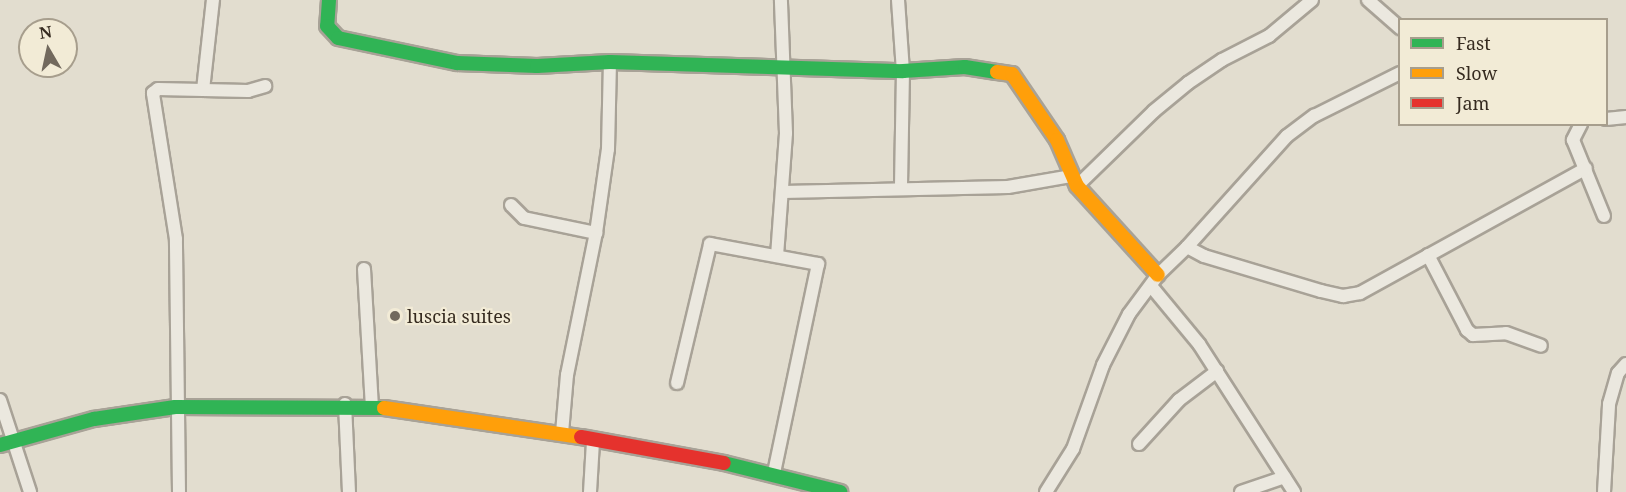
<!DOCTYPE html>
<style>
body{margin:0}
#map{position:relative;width:1626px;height:492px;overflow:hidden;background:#e2ddcf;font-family:"Noto Serif",serif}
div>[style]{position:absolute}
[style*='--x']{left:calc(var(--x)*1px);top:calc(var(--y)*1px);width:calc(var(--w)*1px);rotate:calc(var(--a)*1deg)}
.roads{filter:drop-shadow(2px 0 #a8a297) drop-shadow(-2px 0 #a8a297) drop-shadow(0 2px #a8a297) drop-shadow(0 -2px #a8a297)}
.street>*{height:12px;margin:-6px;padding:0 6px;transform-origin:6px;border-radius:6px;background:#ebe8df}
.fast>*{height:14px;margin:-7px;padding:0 7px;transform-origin:7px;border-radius:7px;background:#30b455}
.slow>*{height:14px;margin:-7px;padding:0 7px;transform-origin:7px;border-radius:7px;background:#ff9f0a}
.jam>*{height:14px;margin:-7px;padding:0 7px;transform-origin:7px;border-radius:7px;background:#e5322d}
.dots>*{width:16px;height:16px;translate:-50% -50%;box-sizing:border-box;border:3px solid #f2ebd6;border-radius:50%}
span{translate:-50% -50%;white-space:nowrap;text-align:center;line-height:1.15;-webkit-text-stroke:4.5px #f2ebd6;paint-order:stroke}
.poi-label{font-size:18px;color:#362b20}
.left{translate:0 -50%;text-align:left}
.legend{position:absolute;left:1398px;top:18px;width:210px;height:108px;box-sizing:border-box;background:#f2ebd6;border:2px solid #a79e8d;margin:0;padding:8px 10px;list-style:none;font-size:18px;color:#362b20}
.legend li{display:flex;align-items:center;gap:12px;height:30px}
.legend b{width:30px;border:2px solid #a79e8d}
.north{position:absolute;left:18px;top:18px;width:60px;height:60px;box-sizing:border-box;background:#f2ebd6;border:2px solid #a79e8d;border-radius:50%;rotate:351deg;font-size:16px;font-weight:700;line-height:24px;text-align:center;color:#362b20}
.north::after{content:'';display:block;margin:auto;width:21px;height:27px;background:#72695d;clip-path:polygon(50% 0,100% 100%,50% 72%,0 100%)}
</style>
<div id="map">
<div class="roads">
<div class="street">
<i style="--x:898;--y:0;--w:71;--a:86"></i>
<i style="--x:903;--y:71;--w:117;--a:91"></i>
<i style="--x:1368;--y:0;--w:43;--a:41.2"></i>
<i style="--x:203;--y:90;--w:91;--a:-83.7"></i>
<i style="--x:1606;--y:119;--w:20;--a:-6"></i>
<i style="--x:1581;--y:124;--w:18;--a:117"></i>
<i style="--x:1573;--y:140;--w:82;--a:67.8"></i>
<i style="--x:1077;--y:186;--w:107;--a:-44.2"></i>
<i style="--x:1154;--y:111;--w:44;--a:-39.5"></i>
<i style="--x:1188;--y:83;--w:41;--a:-34.1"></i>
<i style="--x:1222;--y:60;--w:53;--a:-27.1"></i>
<i style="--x:1269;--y:36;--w:56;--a:-39.9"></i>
<i style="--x:783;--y:192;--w:225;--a:-1.3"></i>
<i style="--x:1008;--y:187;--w:65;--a:-9.8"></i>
<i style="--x:511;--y:205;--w:18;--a:45"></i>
<i style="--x:524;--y:218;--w:74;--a:11.8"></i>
<i style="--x:1187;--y:247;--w:149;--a:-48"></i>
<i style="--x:1287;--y:136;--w:34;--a:-37"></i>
<i style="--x:1314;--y:116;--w:96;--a:-26.6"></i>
<i style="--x:1428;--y:255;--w:85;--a:62.5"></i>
<i style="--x:1467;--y:330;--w:8;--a:40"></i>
<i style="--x:1473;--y:335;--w:33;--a:-3"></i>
<i style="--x:1506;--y:333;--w:37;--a:20"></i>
<i style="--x:777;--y:256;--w:123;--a:-85.8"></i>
<i style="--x:786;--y:133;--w:133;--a:-92.2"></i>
<i style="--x:364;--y:269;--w:137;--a:86.7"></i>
<i style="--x:1151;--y:286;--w:75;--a:50.4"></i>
<i style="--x:1199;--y:344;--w:176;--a:57.3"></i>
<i style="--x:677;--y:383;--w:143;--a:-76.6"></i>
<i style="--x:710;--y:244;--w:110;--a:10.5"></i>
<i style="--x:818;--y:264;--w:214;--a:101.9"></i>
<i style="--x:0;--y:400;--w:97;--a:71.9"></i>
<i style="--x:345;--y:404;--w:88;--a:87.4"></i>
<i style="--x:562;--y:433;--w:58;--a:-85.1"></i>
<i style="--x:567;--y:375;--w:145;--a:-78.5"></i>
<i style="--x:596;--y:233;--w:85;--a:-81.9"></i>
<i style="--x:608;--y:149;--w:87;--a:-88.7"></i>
<i style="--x:1139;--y:444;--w:59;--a:-47.7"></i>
<i style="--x:1179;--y:400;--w:48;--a:-37.3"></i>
<i style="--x:179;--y:492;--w:253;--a:-90.7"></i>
<i style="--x:176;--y:239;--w:148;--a:-99"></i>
<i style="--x:153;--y:93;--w:6;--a:-39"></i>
<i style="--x:158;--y:89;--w:90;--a:1.3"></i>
<i style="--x:248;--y:91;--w:18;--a:-16"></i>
<i style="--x:590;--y:492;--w:51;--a:-86.6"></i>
<i style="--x:1046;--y:492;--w:51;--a:-57.9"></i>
<i style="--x:1073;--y:449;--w:89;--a:-70.3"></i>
<i style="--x:1103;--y:365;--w:57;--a:-63"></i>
<i style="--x:1129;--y:314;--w:49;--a:-53.4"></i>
<i style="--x:1158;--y:275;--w:40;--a:-44"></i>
<i style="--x:1187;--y:247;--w:19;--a:28"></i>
<i style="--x:1204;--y:256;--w:122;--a:16.7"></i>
<i style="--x:1321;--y:291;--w:23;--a:13"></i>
<i style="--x:1343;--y:296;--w:17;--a:-10"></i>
<i style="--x:1360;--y:293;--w:258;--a:-28.9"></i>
<i style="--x:1241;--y:492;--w:46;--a:-18.8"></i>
<i style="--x:1604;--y:492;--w:88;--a:-86.7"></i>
<i style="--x:1609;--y:404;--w:32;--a:-74"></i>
<i style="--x:1618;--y:373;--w:12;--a:-48"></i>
</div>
<div class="fast">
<i style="--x:329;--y:0;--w:26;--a:94"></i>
<i style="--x:327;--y:26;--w:16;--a:47"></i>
<i style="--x:338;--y:38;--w:122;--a:11.9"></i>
<i style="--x:457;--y:63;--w:80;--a:2.1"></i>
<i style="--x:537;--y:66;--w:73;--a:-3.1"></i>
<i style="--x:610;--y:62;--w:293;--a:1.8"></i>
<i style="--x:903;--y:71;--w:62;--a:-3.7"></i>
<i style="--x:965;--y:67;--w:32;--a:9"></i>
<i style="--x:0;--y:445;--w:98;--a:-15.5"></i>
<i style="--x:94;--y:419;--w:82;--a:-8.4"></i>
<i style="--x:175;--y:407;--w:209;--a:0.3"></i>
<i style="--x:724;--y:463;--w:120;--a:14"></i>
</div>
<div class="slow">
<i style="--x:997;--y:72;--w:15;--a:8"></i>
<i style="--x:1012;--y:74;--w:80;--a:55.7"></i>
<i style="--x:1057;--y:140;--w:50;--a:66.5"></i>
<i style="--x:1077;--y:186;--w:120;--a:47.7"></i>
<i style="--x:384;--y:408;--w:199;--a:8.4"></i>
</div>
<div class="jam">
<i style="--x:581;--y:437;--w:145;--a:10.3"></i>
</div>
</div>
<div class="dots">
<i style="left:395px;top:316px;background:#72695d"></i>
</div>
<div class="poi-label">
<span class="left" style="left:407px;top:316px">luscia suites</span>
</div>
<ul class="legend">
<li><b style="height:8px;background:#30b455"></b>Fast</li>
<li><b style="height:8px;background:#ff9f0a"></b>Slow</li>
<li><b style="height:8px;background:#e5322d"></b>Jam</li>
</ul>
<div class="north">N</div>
</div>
